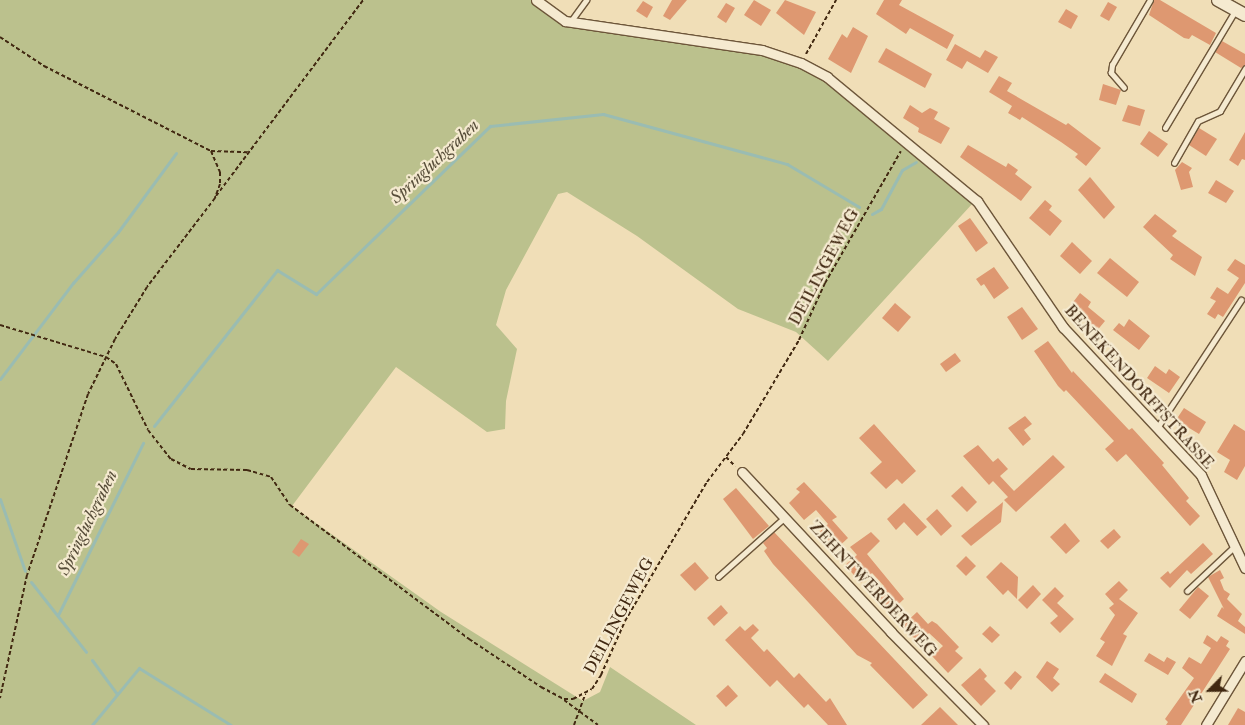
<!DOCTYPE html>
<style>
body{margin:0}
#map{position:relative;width:1245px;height:725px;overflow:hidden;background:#f0deb7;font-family:"IM FELL Double Pica",serif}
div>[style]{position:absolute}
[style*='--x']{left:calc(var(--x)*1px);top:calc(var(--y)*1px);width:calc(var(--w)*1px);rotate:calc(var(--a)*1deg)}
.green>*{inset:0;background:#bbc18d}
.stream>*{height:3px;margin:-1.5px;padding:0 1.5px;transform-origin:1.5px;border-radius:1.5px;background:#9abcb2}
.building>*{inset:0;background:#de9871}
.path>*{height:2px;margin-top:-1px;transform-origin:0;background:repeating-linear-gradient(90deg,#412811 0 4px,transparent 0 6.5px)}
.roads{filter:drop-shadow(1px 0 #6d563a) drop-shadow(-1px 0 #6d563a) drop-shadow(0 1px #6d563a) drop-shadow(0 -1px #6d563a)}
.lane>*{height:4.5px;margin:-2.25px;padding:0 2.25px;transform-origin:2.25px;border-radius:2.25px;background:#f5ead0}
.street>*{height:9px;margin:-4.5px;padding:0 4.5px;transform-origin:4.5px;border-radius:4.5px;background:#f5ead0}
.secondary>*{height:12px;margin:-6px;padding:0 6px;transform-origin:6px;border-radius:6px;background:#f5ead0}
span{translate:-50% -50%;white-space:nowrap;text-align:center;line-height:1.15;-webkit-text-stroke:4.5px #f5ead0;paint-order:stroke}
.street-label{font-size:16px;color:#412811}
.water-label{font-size:18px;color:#574d39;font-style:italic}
.north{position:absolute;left:1185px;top:665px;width:50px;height:50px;-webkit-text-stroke:4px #f5ead0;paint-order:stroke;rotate:247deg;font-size:14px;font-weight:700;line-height:20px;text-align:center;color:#412811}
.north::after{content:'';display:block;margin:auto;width:18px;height:22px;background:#412811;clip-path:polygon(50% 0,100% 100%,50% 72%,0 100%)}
</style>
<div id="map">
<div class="green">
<i style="clip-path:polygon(0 0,531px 0,554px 20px,568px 26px,761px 54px,798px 65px,824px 81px,973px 203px,828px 361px,796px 332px,738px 309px,637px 236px,567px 192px,558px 194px,506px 290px,496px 325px,517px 349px,506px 401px,505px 429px,487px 432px,396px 367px,292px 506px,441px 612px,583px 701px,600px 692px,610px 667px,696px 725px,0 725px)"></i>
</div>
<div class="stream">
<i style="--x:872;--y:214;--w:10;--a:-29"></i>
<i style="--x:881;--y:209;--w:44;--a:-61.7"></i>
<i style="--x:902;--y:170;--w:16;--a:-30"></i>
<i style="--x:0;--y:379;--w:121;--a:-52.8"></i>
<i style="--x:73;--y:283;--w:68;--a:-48.6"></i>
<i style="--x:118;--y:232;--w:98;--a:-53.7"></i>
<i style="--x:154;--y:426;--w:199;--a:-51.7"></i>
<i style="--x:277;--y:270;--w:46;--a:31.6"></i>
<i style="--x:316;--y:294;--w:242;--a:-44"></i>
<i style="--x:490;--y:126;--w:114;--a:-6.1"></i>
<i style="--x:603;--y:114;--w:191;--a:15.2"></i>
<i style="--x:787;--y:164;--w:84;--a:30.8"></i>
<i style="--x:0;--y:499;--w:76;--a:70.9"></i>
<i style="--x:31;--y:582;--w:89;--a:51.8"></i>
<i style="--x:58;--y:615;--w:192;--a:-63.7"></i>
<i style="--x:92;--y:660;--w:42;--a:53.7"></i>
<i style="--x:92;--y:725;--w:74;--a:-50.5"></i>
<i style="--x:139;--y:668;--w:108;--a:31.8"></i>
</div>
<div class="building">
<i style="clip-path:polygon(672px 0,687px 0,670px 20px,663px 16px)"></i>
<i style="clip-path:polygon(754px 0,771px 10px,761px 26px,744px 15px)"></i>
<i style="clip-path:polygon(785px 0,816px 12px,804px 35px,776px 13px)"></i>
<i style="clip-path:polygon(884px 0,902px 0,899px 5px,954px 35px,947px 49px,910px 28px,906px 34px,876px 14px)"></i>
<i style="clip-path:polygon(1154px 0,1160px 0,1216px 33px,1210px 45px,1192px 35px,1189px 39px,1184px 38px,1149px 15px)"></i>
<i style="clip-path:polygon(643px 1px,653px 7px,647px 18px,636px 11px)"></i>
<i style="clip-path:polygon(1108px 2px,1117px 7px,1109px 21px,1100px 16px)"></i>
<i style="clip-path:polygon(726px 3px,735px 8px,726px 23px,717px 17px)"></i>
<i style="clip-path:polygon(1066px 9px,1078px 16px,1071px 29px,1058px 22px)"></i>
<i style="clip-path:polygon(853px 27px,868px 36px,851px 73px,828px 59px,842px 34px,847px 38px)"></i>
<i style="clip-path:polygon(1222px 41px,1245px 54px,1245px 65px,1241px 68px,1215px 52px)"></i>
<i style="clip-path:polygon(955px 44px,980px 58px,985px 50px,998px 57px,988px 73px,967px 61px,962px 69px,946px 60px)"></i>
<i style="clip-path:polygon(886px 48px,932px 74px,925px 88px,878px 62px)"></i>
<i style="clip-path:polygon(999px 76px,1012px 83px,1007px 91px,1066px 125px,1068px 123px,1101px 148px,1086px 166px,1075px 157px,1078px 154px,1061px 142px,1022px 117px,1020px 120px,1008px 113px,1012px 106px,989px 92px)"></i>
<i style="clip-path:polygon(1103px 84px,1121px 90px,1116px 105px,1099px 100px)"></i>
<i style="clip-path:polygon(910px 105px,922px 113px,930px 108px,938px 112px,934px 119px,950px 128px,941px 144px,918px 132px,919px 128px,903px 118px)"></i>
<i style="clip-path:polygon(1128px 105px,1145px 110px,1140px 126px,1122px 121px)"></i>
<i style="clip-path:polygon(1199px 128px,1217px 139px,1206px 156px,1189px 145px)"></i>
<i style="clip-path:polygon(1149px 131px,1168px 144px,1158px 157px,1140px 144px)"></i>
<i style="clip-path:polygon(1245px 132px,1245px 160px,1242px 159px,1238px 166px,1229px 160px)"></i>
<i style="clip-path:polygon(968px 145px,1006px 167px,1008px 163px,1018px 170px,1015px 174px,1032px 187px,1021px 201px,960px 157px)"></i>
<i style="clip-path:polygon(1182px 162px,1192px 168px,1189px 172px,1193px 187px,1181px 190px,1175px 170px)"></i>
<i style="clip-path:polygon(1090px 177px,1115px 207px,1104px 219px,1078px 190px)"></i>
<i style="clip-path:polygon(1216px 180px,1234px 191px,1226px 203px,1208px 193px)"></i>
<i style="clip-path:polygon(1045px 200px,1052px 206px,1049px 210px,1062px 221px,1050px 236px,1029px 218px)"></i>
<i style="clip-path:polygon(1155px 214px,1177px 231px,1172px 236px,1202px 257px,1195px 276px,1170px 259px,1173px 255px,1143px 227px)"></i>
<i style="clip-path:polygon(970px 218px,988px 243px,976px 252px,958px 226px)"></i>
<i style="clip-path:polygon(1072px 242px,1092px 261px,1080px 274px,1060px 256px)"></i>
<i style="clip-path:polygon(1110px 258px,1139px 282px,1127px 297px,1097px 273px)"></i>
<i style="clip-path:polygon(1235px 259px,1245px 265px,1245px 283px,1223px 317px,1218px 314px,1215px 319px,1207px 314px,1216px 301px,1210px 298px,1217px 287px,1228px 294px,1239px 278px,1227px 270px)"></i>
<i style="clip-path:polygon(994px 267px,1009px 288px,994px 299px,984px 284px,981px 286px,976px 279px)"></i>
<i style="clip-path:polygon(1080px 293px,1091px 302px,1088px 307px,1105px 321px,1095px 333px,1071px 305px)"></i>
<i style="clip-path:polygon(895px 303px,911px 317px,898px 332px,882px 318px)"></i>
<i style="clip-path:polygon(1022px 307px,1038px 329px,1022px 340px,1007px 317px)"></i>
<i style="clip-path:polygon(1129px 319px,1150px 336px,1139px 350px,1113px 330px,1119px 323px,1124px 327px)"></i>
<i style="clip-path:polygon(1048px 341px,1072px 373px,1073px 371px,1129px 430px,1132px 428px,1164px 463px,1162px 465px,1189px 498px,1186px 501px,1200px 516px,1190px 526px,1126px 454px,1117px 462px,1105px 449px,1114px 441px,1066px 390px,1064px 392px,1058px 386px,1034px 351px)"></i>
<i style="clip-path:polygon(955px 353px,961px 361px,946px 372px,940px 364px)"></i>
<i style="clip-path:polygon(1155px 366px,1166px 374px,1169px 369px,1180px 377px,1169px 393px,1147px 378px)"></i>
<i style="clip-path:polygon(1184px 408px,1206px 422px,1199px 434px,1176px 420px)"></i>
<i style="clip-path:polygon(1025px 416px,1032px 424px,1024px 430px,1031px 439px,1023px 446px,1008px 428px)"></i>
<i style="clip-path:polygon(874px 424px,916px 471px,902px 484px,897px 479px,886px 489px,870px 473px,882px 462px,859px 438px)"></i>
<i style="clip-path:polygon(1234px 424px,1245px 431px,1245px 466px,1237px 480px,1224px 472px,1230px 460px,1217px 452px)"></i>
<i style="clip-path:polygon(978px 445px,993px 462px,998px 458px,1008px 469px,1000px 476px,1014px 491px,1053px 455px,1065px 467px,1016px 512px,1004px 500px,1008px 497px,993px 481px,989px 485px,963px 456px)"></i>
<i style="clip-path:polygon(804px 482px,837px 517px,832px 520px,848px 538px,833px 552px,817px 534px,828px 524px,816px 510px,804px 520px,789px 503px,800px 492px,796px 489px)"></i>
<i style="clip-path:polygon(962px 486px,977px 502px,967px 512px,951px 496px)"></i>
<i style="clip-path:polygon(736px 488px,769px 526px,753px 539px,723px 499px)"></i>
<i style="clip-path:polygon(1003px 502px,1001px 522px,971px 546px,961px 536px)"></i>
<i style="clip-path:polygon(904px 503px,927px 527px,917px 536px,904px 522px,896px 530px,887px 519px)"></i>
<i style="clip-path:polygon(937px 509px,952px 526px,941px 536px,926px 519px)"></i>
<i style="clip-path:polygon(1065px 523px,1080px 541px,1066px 554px,1050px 537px)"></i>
<i style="clip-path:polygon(1114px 529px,1121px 537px,1108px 549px,1100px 541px)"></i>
<i style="clip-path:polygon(774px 532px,928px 695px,913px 709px,870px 665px,872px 663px,857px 655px,773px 564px,764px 551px,767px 548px,763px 543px)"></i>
<i style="clip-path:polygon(871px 532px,880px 541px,867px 554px,904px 599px,889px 613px,873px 596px,884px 586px,872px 573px,861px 583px,845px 565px,857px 555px,850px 547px)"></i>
<i style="clip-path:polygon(301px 539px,309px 544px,299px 557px,292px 552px)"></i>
<i style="clip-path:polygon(1203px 543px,1213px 554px,1191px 574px,1187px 570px,1170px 588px,1160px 578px,1168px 571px,1170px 574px)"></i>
<i style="clip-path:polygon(966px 556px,976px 566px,966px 576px,956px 566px)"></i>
<i style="clip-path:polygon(695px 562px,709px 578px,695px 591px,680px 575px)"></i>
<i style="clip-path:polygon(1001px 562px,1018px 577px,1017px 599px,1008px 590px,1003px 595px,986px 577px)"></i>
<i style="clip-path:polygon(1220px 570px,1224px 578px,1220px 580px,1224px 590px,1230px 594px,1227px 599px,1242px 614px,1238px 621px,1245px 627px,1245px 634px,1217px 616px,1222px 607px,1224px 609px,1208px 577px)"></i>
<i style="clip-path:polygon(1119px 581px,1128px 590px,1119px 599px,1138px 613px,1123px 634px,1127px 636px,1112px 666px,1096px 656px,1105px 642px,1100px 639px,1115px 615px,1109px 608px,1114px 604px,1105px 594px)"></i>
<i style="clip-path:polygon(1033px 585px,1041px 594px,1027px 609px,1018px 600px)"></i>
<i style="clip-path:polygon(1055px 587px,1064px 596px,1057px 603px,1074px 619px,1060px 633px,1050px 623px,1058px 616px,1042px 600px)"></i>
<i style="clip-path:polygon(1198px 587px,1209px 596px,1190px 619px,1179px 610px)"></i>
<i style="clip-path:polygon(721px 605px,728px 613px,714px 626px,707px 618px)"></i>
<i style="clip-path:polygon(917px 612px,928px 624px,932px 621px,937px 624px,959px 647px,955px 651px,963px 658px,948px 673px,932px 656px,943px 646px,929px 633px,919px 643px,902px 626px)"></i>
<i style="clip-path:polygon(753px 624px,759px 630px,751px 638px,764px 652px,767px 649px,794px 678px,799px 673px,826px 702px,830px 698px,847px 725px,828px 725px,808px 704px,804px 708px,777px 680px,770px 687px,725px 640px,740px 626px,745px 631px)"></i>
<i style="clip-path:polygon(990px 626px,1000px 635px,992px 643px,982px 634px)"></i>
<i style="clip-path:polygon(1207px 635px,1217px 642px,1221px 636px,1229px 641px,1226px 646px,1230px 649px,1181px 725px,1166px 725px,1168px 722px,1165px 719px,1194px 678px,1182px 668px,1189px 657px,1201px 664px,1211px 648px,1203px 643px)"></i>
<i style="clip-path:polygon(1149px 653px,1164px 662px,1167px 657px,1176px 662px,1168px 675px,1144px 661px)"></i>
<i style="clip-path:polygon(1047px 661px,1059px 669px,1053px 678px,1060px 684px,1052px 692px,1036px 677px)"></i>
<i style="clip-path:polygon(980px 668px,987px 676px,984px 679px,996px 691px,981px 706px,961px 685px)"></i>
<i style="clip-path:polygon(1015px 671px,1022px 677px,1011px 690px,1004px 683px)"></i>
<i style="clip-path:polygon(1105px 673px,1137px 694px,1132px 703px,1099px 682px)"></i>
<i style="clip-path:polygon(728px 685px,738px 696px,726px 707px,716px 696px)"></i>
<i style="clip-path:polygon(940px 707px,958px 725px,921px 725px)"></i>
<i style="clip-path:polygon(1238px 708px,1245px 712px,1245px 725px,1228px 725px)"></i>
</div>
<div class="path">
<i style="--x:0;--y:37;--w:53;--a:33.4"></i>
<i style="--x:44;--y:66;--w:187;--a:27"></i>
<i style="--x:211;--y:151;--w:23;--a:67"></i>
<i style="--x:220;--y:172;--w:12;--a:90"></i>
<i style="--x:220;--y:184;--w:15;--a:110"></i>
<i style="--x:215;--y:198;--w:112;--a:127.4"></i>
<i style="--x:147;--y:287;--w:61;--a:121.6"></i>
<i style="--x:115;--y:339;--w:61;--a:116.1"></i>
<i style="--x:88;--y:394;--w:191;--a:108.6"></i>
<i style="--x:27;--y:575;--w:126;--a:102.4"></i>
<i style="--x:806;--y:54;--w:62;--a:-60.9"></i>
<i style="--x:211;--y:151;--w:37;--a:2"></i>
<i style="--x:216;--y:196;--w:245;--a:-53.1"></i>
<i style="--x:0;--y:325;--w:111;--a:16.8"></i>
<i style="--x:106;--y:357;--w:12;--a:35"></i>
<i style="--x:116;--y:364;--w:73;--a:64.1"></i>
<i style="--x:148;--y:430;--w:37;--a:52"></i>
<i style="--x:171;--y:459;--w:22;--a:27"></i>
<i style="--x:191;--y:469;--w:56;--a:1"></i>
<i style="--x:247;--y:470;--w:25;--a:16"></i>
<i style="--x:271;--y:477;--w:34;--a:56"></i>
<i style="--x:290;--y:505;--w:224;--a:36.8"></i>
<i style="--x:469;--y:639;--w:87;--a:33.7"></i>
<i style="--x:541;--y:687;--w:26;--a:28"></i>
<i style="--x:564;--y:699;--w:9;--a:0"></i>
<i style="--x:573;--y:699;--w:21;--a:-28"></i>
<i style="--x:592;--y:689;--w:17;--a:-57"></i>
<i style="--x:601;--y:675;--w:59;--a:-66"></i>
<i style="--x:625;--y:621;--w:161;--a:-59.5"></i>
<i style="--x:707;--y:482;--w:60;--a:-53.1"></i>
<i style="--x:743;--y:434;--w:109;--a:-59.2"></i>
<i style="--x:799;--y:340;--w:63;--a:-65.5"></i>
<i style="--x:825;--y:283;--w:152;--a:-60.1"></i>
<i style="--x:726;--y:457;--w:13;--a:45"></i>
<i style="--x:564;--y:700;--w:42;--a:36.3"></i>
<i style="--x:574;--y:725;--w:33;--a:-70"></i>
</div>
<div class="roads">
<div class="lane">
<i style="--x:571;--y:21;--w:26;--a:-54"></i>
<i style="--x:1124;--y:88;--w:20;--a:-131"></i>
<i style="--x:1111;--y:73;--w:8;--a:-83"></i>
<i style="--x:1112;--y:65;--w:75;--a:-59.7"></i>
<i style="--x:1165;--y:128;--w:136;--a:-59.1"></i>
<i style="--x:1174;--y:163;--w:48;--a:-60.3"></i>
<i style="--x:1198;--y:121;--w:24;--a:-24"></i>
<i style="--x:1220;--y:111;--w:49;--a:-59.2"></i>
<i style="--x:1157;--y:428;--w:153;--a:-56.7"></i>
<i style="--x:718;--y:577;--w:89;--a:-41.8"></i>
<i style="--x:1187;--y:591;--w:66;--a:-43.2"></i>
</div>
<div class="street">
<i style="--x:536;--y:0;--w:36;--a:36"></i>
<i style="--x:565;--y:21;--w:199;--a:8.4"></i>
<i style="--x:762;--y:50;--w:41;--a:18.4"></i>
<i style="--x:801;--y:63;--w:30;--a:28"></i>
<i style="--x:827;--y:77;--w:195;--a:39.6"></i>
<i style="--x:977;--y:201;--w:153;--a:55.7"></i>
<i style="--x:1063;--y:327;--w:202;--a:47"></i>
<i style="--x:1201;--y:475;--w:103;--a:64.7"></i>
<i style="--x:742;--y:472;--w:219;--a:47"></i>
<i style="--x:891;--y:632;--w:131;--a:45.3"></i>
<i style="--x:1206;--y:725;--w:75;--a:-58.6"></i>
</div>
<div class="secondary">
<i style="--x:1218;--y:0;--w:31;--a:29"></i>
</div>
</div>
<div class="street-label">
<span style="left:824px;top:267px;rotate:-62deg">DEILINGEWEG</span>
<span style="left:1139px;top:387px;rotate:48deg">BENEKENDORFFSTRASSE</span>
<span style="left:873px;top:589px;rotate:47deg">ZEHNTWERDERWEG</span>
<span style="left:619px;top:616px;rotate:-62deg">DEILINGEWEG</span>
</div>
<div class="water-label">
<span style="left:435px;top:162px;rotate:-43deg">Springluchgraben</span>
<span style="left:88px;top:523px;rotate:-64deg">Springluchgraben</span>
</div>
<div class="north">N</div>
</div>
